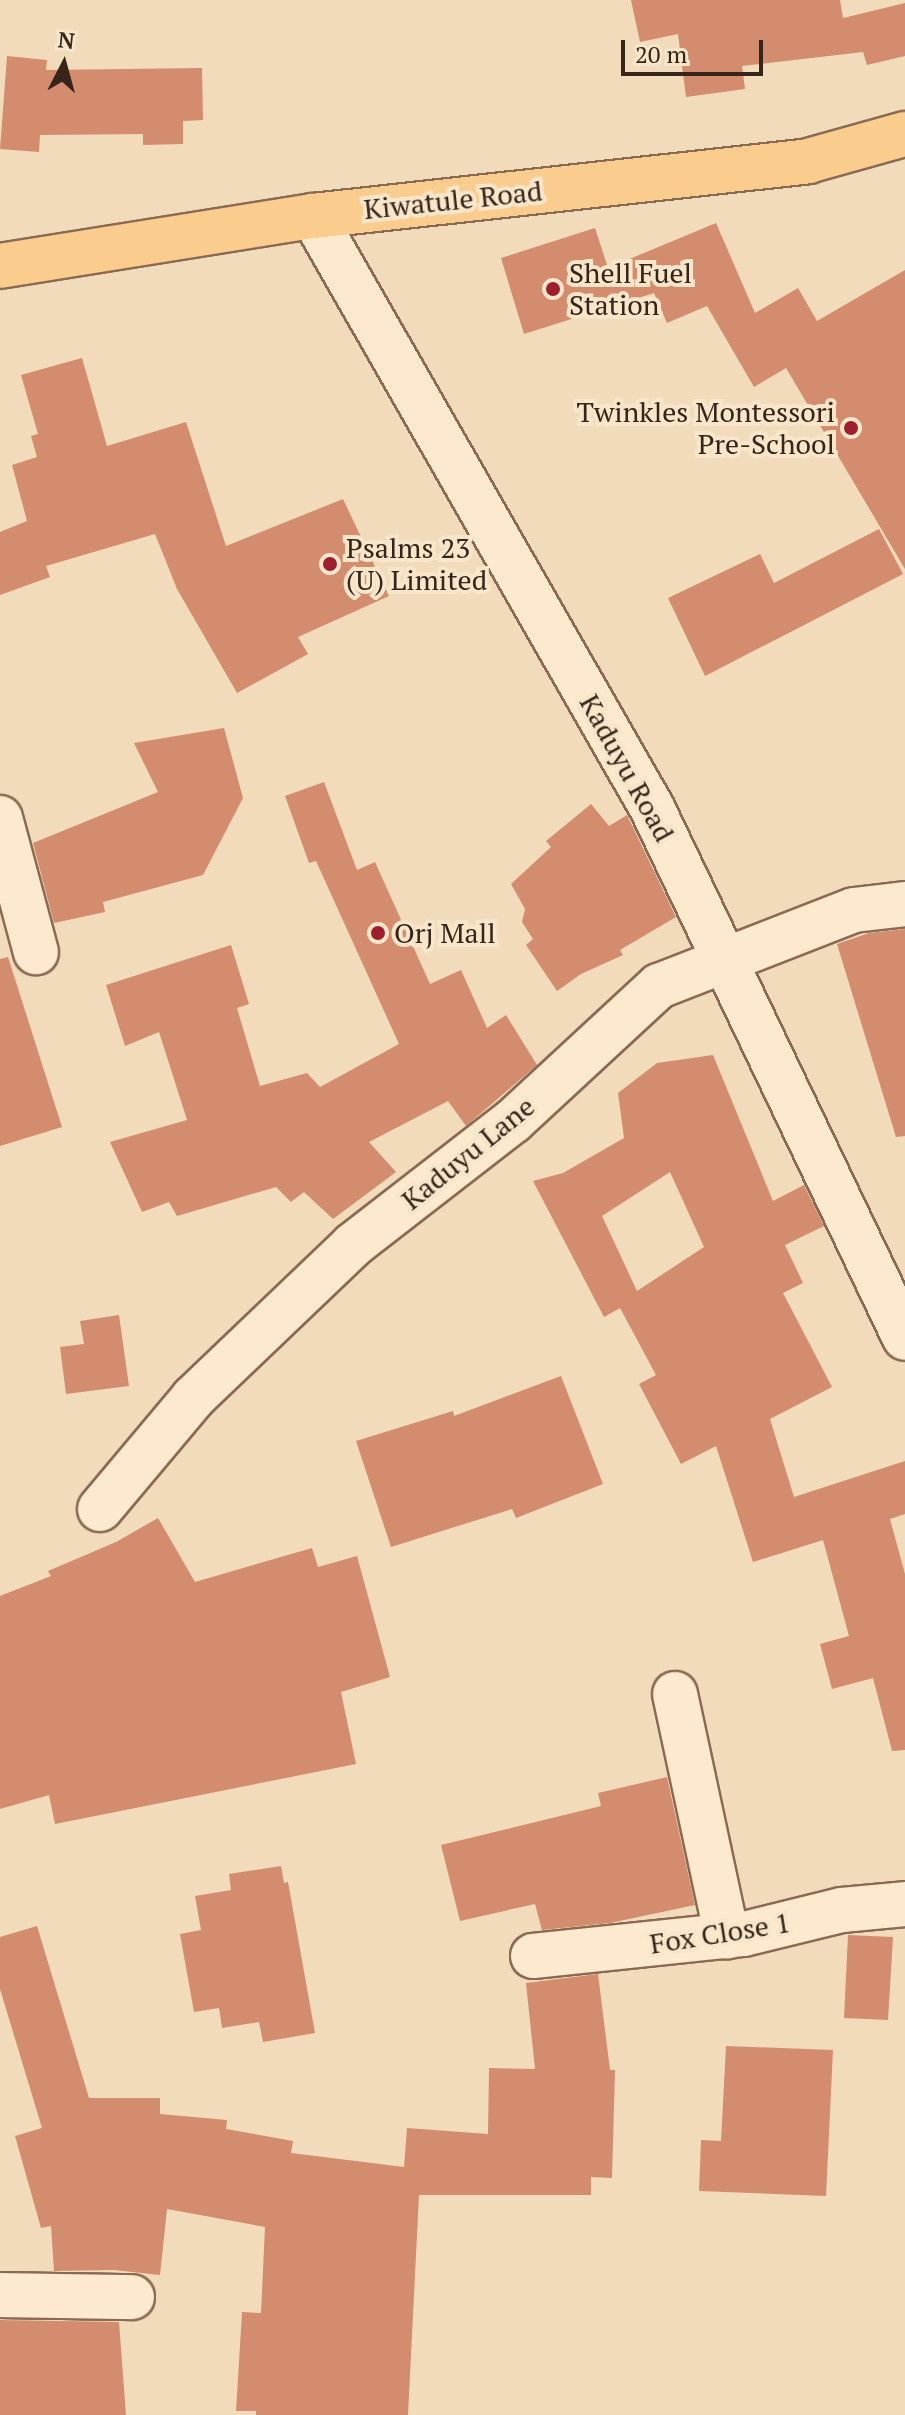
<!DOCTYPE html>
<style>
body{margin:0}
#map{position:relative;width:905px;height:2415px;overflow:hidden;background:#f2dbbb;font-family:"PT Serif",serif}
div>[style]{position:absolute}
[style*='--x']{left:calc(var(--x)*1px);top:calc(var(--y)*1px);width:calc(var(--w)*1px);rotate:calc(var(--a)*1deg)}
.building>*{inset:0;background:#d38c6d}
.roads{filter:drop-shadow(2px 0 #8a6a53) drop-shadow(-2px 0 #8a6a53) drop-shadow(0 2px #8a6a53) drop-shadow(0 -2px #8a6a53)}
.minor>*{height:44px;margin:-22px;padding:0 22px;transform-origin:22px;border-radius:22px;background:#fce9ce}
.major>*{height:44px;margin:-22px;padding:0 22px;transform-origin:22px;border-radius:22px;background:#facc8e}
.dots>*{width:22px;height:22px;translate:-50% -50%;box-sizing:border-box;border:4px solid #f8e6cb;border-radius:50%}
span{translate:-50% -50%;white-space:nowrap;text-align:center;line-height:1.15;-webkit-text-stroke:8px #f8e6cb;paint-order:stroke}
.street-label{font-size:28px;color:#38251a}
.poi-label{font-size:28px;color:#38251a}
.left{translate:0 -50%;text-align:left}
.right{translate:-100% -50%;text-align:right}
.north{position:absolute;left:24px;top:24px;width:80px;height:80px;-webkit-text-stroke:6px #f8e6cb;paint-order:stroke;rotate:6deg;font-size:22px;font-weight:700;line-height:32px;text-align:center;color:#38251a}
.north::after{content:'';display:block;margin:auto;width:28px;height:36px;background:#38251a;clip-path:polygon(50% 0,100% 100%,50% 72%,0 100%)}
.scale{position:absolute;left:621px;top:40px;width:142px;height:36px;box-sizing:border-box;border:4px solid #38251a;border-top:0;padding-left:10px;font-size:24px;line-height:28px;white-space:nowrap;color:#38251a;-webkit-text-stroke:6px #f8e6cb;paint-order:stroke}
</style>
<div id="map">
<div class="building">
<i style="clip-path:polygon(631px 0,840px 0,843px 18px,905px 3px,905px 56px,867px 65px,863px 52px,742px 66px,745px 89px,686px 97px,678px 34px,640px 42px)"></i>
<i style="clip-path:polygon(7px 56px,47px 60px,46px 70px,202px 68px,203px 120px,183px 121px,183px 144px,143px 145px,143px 134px,40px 135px,39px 152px,0 149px)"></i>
<i style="clip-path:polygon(716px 223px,755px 313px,798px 288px,817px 321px,905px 270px,905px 569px,786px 368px,754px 387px,707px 306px,667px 323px,654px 293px,524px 334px,501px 258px,595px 228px,608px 268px)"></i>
<i style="clip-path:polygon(82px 358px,107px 446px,186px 422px,226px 546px,343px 499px,389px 596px,298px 637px,308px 654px,237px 693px,177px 589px,155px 534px,46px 566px,50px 577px,0 595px,0 532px,27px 521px,12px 465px,37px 457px,31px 436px,38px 434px,21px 375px)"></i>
<i style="clip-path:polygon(879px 529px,903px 574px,705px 676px,668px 598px,760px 554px,774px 583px)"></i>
<i style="clip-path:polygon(224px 728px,243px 798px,203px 875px,103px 902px,105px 912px,54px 923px,33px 843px,158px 792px,134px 743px)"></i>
<i style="clip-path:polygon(324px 782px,357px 870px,375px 862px,430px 984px,461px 970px,487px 1028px,506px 1015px,537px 1065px,466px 1126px,448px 1101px,369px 1142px,396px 1172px,333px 1219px,304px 1192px,291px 1202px,276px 1187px,177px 1216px,169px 1202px,142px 1212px,110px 1142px,187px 1120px,159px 1032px,125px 1046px,106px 985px,231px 945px,249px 1004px,237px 1008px,260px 1086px,307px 1073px,320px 1087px,399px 1044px,316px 861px,309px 863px,285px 796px)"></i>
<i style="clip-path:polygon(591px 804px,609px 826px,627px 815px,676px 917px,620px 950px,623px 955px,581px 974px,557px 991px,526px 945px,533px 939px,522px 922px,525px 909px,511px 884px,551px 847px,546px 841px)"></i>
<i style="clip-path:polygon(905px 929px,905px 1136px,896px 1137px,837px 944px,869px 933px)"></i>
<i style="clip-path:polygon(8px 957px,62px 1127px,0 1146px,0 959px)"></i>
<i style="clip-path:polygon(evenodd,713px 1055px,773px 1201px,804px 1185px,824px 1226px,785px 1245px,803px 1283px,783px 1293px,832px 1387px,770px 1419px,794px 1497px,905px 1461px,905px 1514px,890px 1519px,905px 1574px,905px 1750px,892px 1751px,873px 1678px,832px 1689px,820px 1644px,849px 1636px,823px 1540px,753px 1562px,716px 1446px,681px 1464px,639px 1384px,656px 1375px,620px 1308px,604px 1317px,533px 1181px,563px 1173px,624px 1138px,618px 1093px,657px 1063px,713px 1055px,670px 1172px,704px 1247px,637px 1291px,602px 1216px,670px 1172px)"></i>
<i style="clip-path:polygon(119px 1315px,129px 1386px,66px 1394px,60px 1347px,84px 1344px,80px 1321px)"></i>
<i style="clip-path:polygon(561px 1376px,603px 1484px,516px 1518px,512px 1509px,391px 1547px,356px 1441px,453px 1411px,454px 1416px)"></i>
<i style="clip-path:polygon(158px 1518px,195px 1582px,312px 1548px,318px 1567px,357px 1556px,390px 1677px,341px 1692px,356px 1764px,55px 1824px,49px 1795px,0 1809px,0 1596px,51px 1576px,48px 1571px,116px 1542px)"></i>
<i style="clip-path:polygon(667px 1777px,695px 1905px,610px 1923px,542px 1930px,535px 1904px,460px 1921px,441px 1845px,601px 1806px,598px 1793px)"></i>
<i style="clip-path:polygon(281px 1866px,284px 1883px,288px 1882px,315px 2033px,263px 2042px,259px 2022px,222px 2028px,219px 2008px,194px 2012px,180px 1934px,201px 1930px,195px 1896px,231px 1890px,229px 1874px)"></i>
<i style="clip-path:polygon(37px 1926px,89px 2098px,160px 2098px,160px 2114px,227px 2120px,226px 2129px,293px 2141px,291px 2153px,404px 2167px,407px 2128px,488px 2134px,489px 2068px,535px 2069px,526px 1983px,598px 1974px,610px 2070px,615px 2070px,612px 2178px,591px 2177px,591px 2195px,419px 2195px,408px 2415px,256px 2415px,256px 2411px,236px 2411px,242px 2312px,261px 2313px,265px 2227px,167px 2209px,160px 2275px,114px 2270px,54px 2271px,51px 2226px,41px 2228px,15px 2136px,42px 2128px,0 1989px,0 1937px)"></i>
<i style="clip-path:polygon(848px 1935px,893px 1937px,888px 2020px,844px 2018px)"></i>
<i style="clip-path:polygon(726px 2046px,833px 2050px,826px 2196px,699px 2191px,701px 2140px,721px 2141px)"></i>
<i style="clip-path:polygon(0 2320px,119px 2322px,126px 2415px,0 2415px)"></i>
</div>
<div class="roads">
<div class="minor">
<i style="--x:313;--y:216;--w:682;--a:60.2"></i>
<i style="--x:652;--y:808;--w:587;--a:64.48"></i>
<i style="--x:0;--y:818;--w:139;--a:75"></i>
<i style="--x:100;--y:1509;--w:145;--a:-50"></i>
<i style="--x:193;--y:1398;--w:221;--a:-43.7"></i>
<i style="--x:353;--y:1245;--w:202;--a:-37.8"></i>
<i style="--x:513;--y:1121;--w:199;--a:-42.8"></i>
<i style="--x:659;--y:986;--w:209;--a:-21.3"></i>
<i style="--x:854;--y:910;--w:51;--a:-6.7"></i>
<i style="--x:675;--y:1694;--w:248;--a:77.9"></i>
<i style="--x:533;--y:1956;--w:212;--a:-6"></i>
<i style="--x:744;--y:1934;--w:101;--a:-13.8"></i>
<i style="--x:842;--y:1910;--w:63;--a:-5.4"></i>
<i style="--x:0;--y:2295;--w:132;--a:0.9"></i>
</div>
<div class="major">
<i style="--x:0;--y:266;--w:317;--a:-9.1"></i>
<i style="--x:313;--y:216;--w:498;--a:-6.3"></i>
<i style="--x:808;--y:161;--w:101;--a:-15.6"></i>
</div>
</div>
<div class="dots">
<i style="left:553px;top:289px;background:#9e1e2d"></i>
<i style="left:851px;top:428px;background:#9e1e2d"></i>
<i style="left:330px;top:564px;background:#9e1e2d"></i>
<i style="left:378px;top:933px;background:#9e1e2d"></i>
</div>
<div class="street-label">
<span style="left:453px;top:200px;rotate:-6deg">Kiwatule Road</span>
<span style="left:627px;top:768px;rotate:61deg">Kaduyu Road</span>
<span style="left:468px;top:1153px;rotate:-39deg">Kaduyu Lane</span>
<span style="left:720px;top:1933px;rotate:-9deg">Fox Close 1</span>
</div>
<div class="poi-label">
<span class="left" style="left:569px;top:289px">Shell Fuel<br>Station</span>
<span class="right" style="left:835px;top:428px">Twinkles Montessori<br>Pre-School</span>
<span class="left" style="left:346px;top:564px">Psalms 23<br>(U) Limited</span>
<span class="left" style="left:394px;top:933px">Orj Mall</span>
</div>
<div class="north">N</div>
<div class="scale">20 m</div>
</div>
